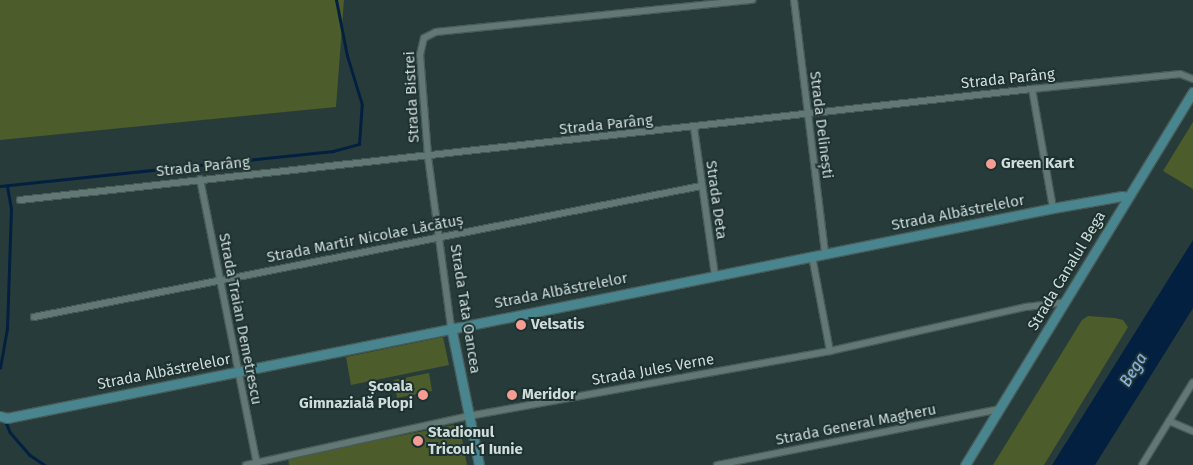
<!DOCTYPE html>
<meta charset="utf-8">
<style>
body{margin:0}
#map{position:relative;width:1193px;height:465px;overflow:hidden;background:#273c3a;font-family:"Fira Sans",sans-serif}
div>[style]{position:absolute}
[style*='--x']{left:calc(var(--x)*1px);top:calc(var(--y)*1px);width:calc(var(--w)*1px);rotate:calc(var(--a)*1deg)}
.green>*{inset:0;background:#4c5c2b}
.water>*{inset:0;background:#032040}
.stream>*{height:2.5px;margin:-1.25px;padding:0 1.25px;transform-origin:1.25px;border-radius:1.25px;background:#032040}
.roads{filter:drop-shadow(1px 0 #485a58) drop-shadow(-1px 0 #485a58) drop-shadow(0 1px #485a58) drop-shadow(0 -1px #485a58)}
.street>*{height:6px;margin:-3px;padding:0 3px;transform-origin:3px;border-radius:3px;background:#617875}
.secondary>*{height:9px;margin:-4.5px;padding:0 4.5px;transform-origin:4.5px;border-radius:4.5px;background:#48858e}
.dots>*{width:14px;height:14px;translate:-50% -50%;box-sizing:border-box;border:2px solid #1d3230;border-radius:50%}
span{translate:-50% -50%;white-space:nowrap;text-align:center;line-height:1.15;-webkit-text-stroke:4px #1d3230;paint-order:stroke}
.street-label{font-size:15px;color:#cfdcda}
.poi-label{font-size:15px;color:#cfdcda;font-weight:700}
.left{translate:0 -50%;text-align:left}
.right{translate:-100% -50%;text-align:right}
.water-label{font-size:16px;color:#9dc8fc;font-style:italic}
</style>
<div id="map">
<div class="green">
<i style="clip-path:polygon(0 0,344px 0,336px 107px,0 140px)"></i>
<i style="clip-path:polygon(1193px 122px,1193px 189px,1163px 171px)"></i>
<i style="clip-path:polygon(1088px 316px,1115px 318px,1123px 320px,1128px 327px,1044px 465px,993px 465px,1082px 320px)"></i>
<i style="clip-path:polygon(443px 337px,449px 365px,351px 385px,346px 357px)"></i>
<i style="clip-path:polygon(429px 373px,432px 391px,397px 398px,394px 380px)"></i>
<i style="clip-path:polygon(459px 424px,467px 465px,289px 465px,288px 458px)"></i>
</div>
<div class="water">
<i style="clip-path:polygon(1193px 240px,1193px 308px,1095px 465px,1052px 465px)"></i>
</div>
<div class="stream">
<i style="--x:0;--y:186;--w:335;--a:-6"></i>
<i style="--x:333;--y:151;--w:27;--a:-15"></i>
<i style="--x:359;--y:144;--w:39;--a:-86"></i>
<i style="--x:362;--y:105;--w:51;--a:-107"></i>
<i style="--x:347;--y:56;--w:57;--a:-101.1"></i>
<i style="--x:0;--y:368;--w:40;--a:-80"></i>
<i style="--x:7;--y:329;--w:120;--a:-88.1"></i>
<i style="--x:11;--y:209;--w:23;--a:-100"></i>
<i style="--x:5;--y:420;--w:13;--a:67"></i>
<i style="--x:10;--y:432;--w:30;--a:49"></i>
<i style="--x:30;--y:455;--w:18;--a:34"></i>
</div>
<div class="roads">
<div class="street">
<i style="--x:794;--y:0;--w:255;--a:83"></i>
<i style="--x:1032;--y:89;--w:121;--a:80"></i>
<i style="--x:694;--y:128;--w:148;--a:81.9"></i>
<i style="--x:200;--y:179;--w:290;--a:78.7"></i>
<i style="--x:20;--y:200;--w:1018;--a:-6.26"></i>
<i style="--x:1032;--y:89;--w:149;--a:-5.8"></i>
<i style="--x:1180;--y:74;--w:14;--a:21"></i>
<i style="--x:812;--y:256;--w:97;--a:79.3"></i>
<i style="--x:34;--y:317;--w:680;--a:-11.11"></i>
<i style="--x:451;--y:327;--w:173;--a:-97.7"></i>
<i style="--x:428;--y:156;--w:101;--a:-94.5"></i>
<i style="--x:420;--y:55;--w:17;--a:-77"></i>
<i style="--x:424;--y:38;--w:13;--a:-27"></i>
<i style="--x:436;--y:32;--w:318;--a:-5.8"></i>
<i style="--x:1169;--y:421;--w:26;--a:23"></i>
<i style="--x:246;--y:465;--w:228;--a:-12.4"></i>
<i style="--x:469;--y:416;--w:367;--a:-10.2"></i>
<i style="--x:830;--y:351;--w:201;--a:-12.7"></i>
<i style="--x:1026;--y:307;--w:38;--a:-7"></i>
<i style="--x:717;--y:465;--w:288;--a:-11.2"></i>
<i style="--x:1142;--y:465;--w:97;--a:-58.4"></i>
</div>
<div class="secondary">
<i style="--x:451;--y:327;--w:141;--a:78.5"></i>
<i style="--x:0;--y:416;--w:7;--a:16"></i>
<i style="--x:7;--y:418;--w:1067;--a:-11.35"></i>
<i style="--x:1053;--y:208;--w:70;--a:-9.9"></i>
<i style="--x:1122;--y:196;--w:6;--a:9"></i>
<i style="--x:965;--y:465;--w:437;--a:-58.6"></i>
</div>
</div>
<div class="dots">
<i style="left:991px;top:164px;background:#f59c93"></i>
<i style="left:521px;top:325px;background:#f59c93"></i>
<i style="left:423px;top:395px;background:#f59c93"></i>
<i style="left:512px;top:395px;background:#f59c93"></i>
<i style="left:418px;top:441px;background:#f59c93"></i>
</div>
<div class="street-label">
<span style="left:1008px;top:79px;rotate:-6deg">Strada Parâng</span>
<span style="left:412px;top:97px;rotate:-93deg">Strada Bistrei</span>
<span style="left:606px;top:125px;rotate:-6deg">Strada Parâng</span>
<span style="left:821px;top:125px;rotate:83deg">Strada Delinești</span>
<span style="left:203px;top:167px;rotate:-6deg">Strada Parâng</span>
<span style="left:716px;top:200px;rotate:82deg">Strada Deta</span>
<span style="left:958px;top:213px;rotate:-11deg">Strada Albăstrelelor</span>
<span style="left:365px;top:239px;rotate:-11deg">Strada Martir Nicolae Lăcătuș</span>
<span style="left:1067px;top:271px;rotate:-59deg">Strada Canalul Bega</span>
<span style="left:561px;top:291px;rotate:-11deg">Strada Albăstrelelor</span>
<span style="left:465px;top:309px;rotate:81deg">Strada Tata Oancea</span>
<span style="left:240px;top:319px;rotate:79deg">Strada Traian Demetrescu</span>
<span style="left:653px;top:370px;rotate:-10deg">Strada Jules Verne</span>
<span style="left:164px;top:372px;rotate:-11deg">Strada Albăstrelelor</span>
<span style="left:856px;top:425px;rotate:-11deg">Strada General Magheru</span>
</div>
<div class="poi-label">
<span class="left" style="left:1001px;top:164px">Green Kart</span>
<span class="left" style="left:531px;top:325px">Velsatis</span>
<span class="right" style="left:413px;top:395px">Școala<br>Gimnazială Plopi</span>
<span class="left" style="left:522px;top:395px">Meridor</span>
<span class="left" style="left:428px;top:441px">Stadionul<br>Tricoul 1 Iunie</span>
</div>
<div class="water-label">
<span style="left:1134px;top:370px;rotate:-58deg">Bega</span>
</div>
</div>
